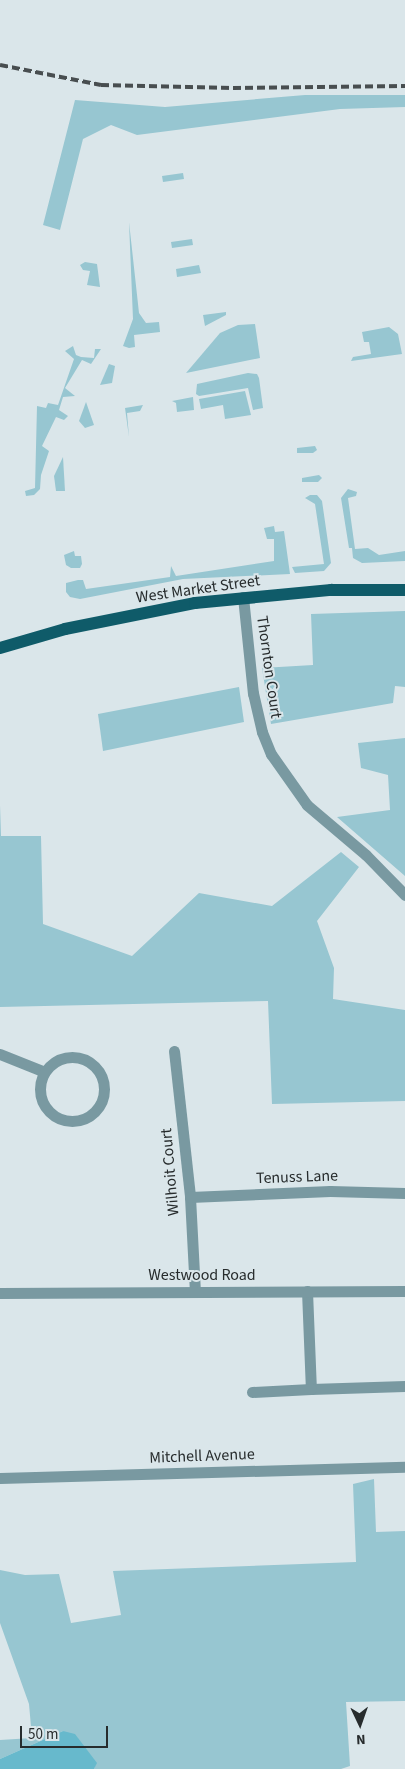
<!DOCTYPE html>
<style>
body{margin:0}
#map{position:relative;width:405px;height:1769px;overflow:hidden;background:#dae6ea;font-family:"Source Sans 3",sans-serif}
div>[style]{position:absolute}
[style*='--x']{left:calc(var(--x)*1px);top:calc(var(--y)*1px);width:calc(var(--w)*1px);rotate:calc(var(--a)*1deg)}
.green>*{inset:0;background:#97c6d1}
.water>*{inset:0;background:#67b9cc}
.minor>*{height:11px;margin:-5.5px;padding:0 5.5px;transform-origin:5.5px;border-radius:5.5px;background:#7999a1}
.minor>.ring{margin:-5.5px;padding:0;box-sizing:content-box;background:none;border:11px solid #7999a1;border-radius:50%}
.primary>*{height:12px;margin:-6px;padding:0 6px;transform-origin:6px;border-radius:6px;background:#0f5b69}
.rail>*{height:4px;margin-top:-2px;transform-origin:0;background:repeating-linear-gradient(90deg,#484e50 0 8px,transparent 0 12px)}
span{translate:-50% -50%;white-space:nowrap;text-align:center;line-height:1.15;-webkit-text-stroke:4px #dae6ea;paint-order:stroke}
.street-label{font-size:16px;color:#272c2d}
.north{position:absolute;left:335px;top:1699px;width:50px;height:50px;-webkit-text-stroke:4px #dae6ea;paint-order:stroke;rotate:177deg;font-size:14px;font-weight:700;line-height:20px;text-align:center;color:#272c2d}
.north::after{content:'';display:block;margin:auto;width:18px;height:22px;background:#272c2d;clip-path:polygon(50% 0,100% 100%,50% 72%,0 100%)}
.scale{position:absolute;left:20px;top:1726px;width:88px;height:22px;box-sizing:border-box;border:2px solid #272c2d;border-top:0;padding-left:6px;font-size:15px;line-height:18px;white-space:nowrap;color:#272c2d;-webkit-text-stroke:4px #dae6ea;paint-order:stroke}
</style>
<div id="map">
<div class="green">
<i style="clip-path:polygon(305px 95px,405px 95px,405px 107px,340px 109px,137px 135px,111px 125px,83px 139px,60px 230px,43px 225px,75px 100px,165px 107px)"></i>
<i style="clip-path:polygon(183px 173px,184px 179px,163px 182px,162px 176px)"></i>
<i style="clip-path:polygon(129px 222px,139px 313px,146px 323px,159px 322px,160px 332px,134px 335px,135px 347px,129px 348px,123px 346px,133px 319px)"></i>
<i style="clip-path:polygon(192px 239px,193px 245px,172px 248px,171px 242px)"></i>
<i style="clip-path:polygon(85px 262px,97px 264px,100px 287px,87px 285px,90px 271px,83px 270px,80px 265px)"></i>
<i style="clip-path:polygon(199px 265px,201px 273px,177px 277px,176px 269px)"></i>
<i style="clip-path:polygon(226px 312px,226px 315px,205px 326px,203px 315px)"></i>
<i style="clip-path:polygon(255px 324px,260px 358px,186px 373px,220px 333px,238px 325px)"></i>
<i style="clip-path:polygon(389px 327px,398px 334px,402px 354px,351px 361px,353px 357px,371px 354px,369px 342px,364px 342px,362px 332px)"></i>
<i style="clip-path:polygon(73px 346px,76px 355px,81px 357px,94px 358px,95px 349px,101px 349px,91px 364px,82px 360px,65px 388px,75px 396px,63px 397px,59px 410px,68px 416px,64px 420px,56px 417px,42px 446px,49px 451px,41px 475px,40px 489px,34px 495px,26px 496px,25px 491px,35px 488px,37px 406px,46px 408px,48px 403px,58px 405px,74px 359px,65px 351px)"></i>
<i style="clip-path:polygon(109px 364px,115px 366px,112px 383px,100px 385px)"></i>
<i style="clip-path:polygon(248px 373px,257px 374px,259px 378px,263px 408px,253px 410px,248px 388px,199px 396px,196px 394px,197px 384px)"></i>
<i style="clip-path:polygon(245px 391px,251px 415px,225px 419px,223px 405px,201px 409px,199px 399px)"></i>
<i style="clip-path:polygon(193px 397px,194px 410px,177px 412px,176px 403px,172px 401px)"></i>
<i style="clip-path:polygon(86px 402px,94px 425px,85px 428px,79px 421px)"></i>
<i style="clip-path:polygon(143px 405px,140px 411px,127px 413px,129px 437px,125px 408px)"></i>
<i style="clip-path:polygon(315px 446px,317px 450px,313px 453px,297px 453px,297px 448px)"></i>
<i style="clip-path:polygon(63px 457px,65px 491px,56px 491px,54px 476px)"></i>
<i style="clip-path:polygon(319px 475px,322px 478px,318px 482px,302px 482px,302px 478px)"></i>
<i style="clip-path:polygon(348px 489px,357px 492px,356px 496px,348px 498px,355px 549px,368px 548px,379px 555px,405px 551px,405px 561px,362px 563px,353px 558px,352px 548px,349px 548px,341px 498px)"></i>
<i style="clip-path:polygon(310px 495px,317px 495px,322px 501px,331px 563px,324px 571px,295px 573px,292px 567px,324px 564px,315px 504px,305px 498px)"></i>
<i style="clip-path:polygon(274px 526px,275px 532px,284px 531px,290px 574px,183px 579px,80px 599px,70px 597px,66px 592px,66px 583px,78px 580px,83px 580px,86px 589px,170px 577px,171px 566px,176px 576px,274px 561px,274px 539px,267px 539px,264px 528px)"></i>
<i style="clip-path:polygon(74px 551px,75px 556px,81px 556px,82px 564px,80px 568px,71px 568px,66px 565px,64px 555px)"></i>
<i style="clip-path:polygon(405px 611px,405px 687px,395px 686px,393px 703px,271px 724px,262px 668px,313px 665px,311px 614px)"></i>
<i style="clip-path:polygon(239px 687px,244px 722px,103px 751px,98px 714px)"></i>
<i style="clip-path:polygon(405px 738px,405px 876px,337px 817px,390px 810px,388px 775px,361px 768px,358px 743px)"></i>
<i style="clip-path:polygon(0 805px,1px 836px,41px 836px,43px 924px,132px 956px,199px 893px,272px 906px,341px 852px,359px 867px,317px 921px,334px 968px,333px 999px,405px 1010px,405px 1101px,272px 1104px,268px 1001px,0 1007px)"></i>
<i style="clip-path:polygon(374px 1479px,376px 1532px,405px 1531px,405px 1701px,346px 1702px,350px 1766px,341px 1769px,94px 1769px,96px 1763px,63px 1731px,0 1759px,0 1740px,32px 1738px,29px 1704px,0 1623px,0 1570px,25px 1575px,59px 1574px,71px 1623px,121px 1615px,113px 1571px,356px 1562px,353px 1484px)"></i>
</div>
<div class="water">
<i style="clip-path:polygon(63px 1731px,75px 1734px,97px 1763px,94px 1769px,0 1769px,0 1759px)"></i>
</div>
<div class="minor">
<i style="--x:243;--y:597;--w:97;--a:84.1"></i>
<i style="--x:253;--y:693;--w:40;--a:77"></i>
<i style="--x:262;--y:732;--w:24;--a:68"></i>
<i style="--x:271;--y:754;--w:62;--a:54.8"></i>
<i style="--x:307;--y:805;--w:77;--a:40.3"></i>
<i style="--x:366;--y:855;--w:56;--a:45.7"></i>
<i style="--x:174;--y:1051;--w:147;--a:83.7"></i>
<i style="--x:190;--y:1197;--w:94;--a:87"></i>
<i style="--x:0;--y:1054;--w:48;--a:21.8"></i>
<i class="ring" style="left:40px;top:1057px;width:53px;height:53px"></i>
<i style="--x:190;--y:1197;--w:140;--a:-2.5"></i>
<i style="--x:330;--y:1191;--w:75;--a:1.5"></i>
<i style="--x:307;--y:1291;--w:98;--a:87.7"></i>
<i style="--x:311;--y:1389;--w:94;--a:-1.8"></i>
<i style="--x:0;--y:1293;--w:405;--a:-0.3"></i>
<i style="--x:252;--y:1392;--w:59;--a:-2.9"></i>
<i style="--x:0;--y:1478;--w:405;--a:-1.6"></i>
</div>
<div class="primary">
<i style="--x:0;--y:648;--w:68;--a:-16.3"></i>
<i style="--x:65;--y:629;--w:133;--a:-11.3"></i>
<i style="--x:195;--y:603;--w:137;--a:-5.5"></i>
<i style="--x:331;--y:590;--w:74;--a:0"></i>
</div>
<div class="rail">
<i style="--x:0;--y:65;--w:103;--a:11.2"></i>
<i style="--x:101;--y:85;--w:132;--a:1.3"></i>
<i style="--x:233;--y:88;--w:172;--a:-0.7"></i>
</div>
<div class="street-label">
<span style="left:198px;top:589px;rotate:-8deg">West Market Street</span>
<span style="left:269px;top:667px;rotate:82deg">Thornton Court</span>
<span style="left:170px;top:1172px;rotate:-95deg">Wilhoit Court</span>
<span style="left:297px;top:1177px;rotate:-2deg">Tenuss Lane</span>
<span style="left:202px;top:1275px">Westwood Road</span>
<span style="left:202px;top:1456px;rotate:-2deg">Mitchell Avenue</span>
</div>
<div class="north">N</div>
<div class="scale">50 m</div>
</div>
